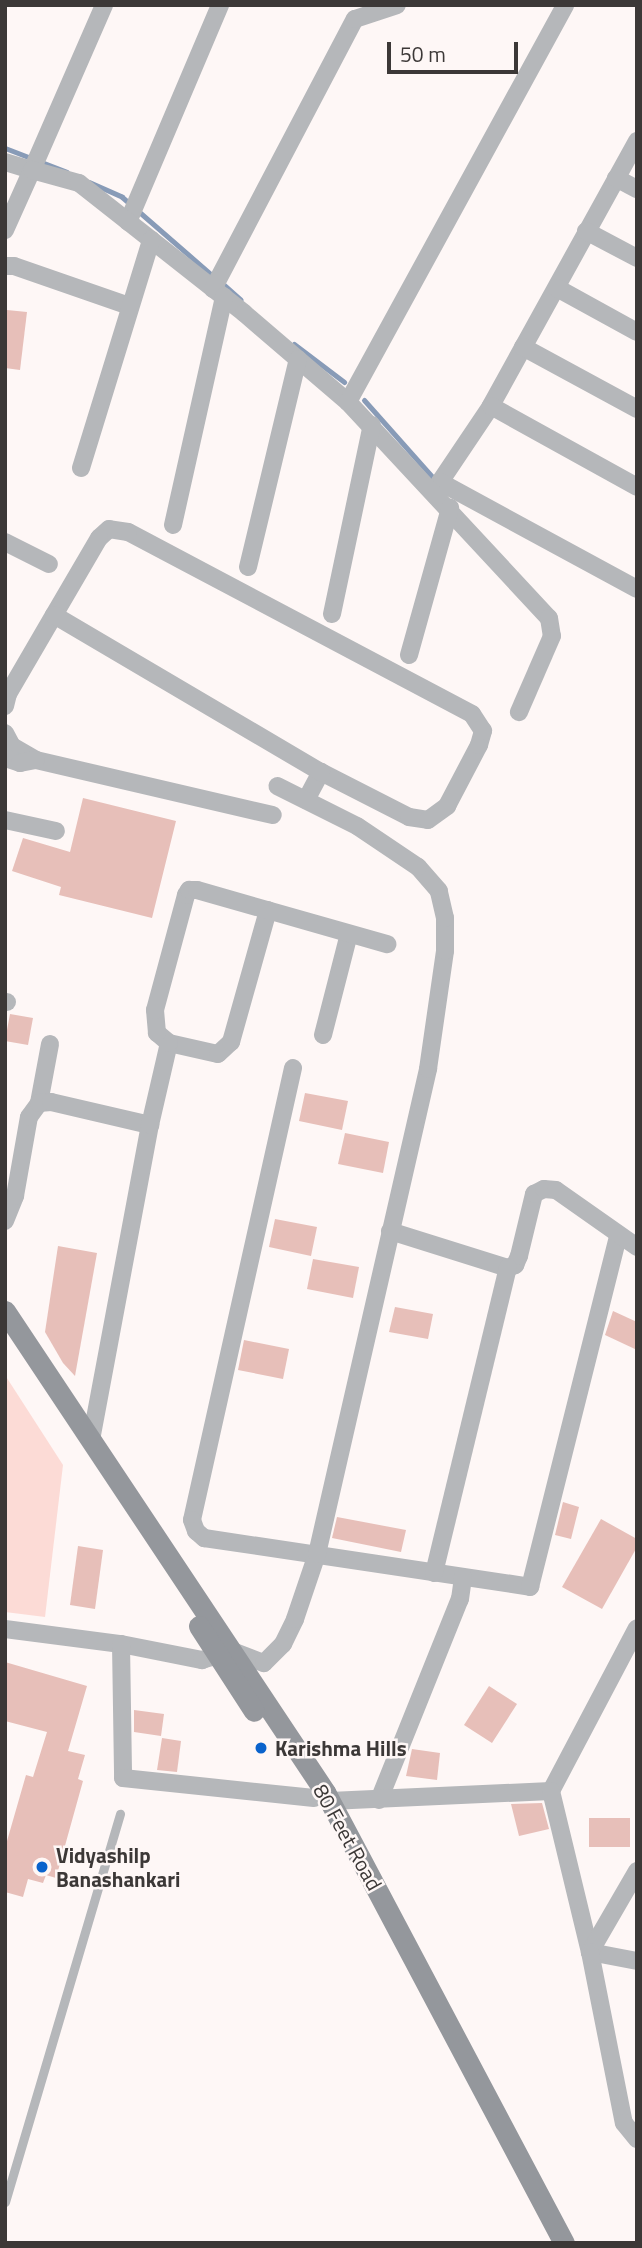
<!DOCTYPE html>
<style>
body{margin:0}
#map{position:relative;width:642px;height:2248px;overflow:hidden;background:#fef7f6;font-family:"Titillium Web",sans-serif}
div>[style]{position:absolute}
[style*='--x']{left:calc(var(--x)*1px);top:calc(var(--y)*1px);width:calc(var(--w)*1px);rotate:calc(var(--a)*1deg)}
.green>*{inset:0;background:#fcdbd6}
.stream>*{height:5px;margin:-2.5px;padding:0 2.5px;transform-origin:2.5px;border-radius:2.5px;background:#889bb7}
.building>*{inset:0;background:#e7bfb9}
.lane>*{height:9px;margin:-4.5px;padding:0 4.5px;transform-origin:4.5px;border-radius:4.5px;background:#b5b7ba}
.street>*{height:18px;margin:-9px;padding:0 9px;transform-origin:9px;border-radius:9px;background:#b5b7ba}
.secondary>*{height:21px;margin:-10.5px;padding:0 10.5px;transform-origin:10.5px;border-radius:10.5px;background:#94979c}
.dots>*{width:19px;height:19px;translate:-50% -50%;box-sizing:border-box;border:4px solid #fef7f6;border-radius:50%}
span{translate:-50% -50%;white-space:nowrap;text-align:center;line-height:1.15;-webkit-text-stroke:5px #fef7f6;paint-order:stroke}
.poi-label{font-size:21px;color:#3c3837;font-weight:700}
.left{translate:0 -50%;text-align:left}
.street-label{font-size:21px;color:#3c3837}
.frame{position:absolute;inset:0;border:7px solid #3c3837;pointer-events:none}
.scale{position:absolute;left:387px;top:42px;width:131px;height:32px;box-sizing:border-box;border:4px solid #3c3837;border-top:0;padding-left:9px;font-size:21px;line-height:24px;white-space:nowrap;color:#3c3837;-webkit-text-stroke:5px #fef7f6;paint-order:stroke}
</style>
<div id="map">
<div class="green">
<i style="clip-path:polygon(5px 1375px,63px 1465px,45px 1617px,5px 1612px)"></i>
</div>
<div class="stream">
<i style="--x:5;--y:148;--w:66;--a:21.2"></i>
<i style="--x:89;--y:182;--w:36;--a:24"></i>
<i style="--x:122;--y:197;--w:122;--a:41"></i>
<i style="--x:222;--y:283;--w:25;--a:42"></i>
<i style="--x:294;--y:344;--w:63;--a:37.2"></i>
<i style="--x:364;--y:400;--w:108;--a:48.4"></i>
</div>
<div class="building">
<i style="clip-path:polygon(7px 310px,27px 312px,20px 370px,5px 368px)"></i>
<i style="clip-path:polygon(83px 798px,176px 821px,152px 918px,59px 895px,61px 887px,12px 871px,23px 838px,70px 852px)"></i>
<i style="clip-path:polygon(10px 1014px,33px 1018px,28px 1045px,5px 1041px)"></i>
<i style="clip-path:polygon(305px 1093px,348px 1101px,342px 1130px,299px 1121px)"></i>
<i style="clip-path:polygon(345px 1133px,389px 1142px,383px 1173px,338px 1164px)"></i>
<i style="clip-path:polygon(275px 1219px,317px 1227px,311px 1256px,269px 1247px)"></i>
<i style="clip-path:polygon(58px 1246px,97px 1253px,75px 1376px,63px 1363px,45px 1332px)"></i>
<i style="clip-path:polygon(313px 1259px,359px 1267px,353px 1298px,307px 1289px)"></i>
<i style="clip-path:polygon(395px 1307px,433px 1314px,428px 1339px,389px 1332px)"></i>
<i style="clip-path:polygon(613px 1311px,637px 1322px,637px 1350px,605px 1335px)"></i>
<i style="clip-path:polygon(244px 1340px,289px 1349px,283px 1379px,238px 1370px)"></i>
<i style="clip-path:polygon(563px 1502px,579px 1507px,571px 1539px,555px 1535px)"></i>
<i style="clip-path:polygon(337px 1517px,406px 1530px,401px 1552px,332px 1538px)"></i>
<i style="clip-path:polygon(601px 1519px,637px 1539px,637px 1547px,602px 1609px,562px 1587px)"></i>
<i style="clip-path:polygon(78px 1546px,103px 1550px,95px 1609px,70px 1605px)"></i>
<i style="clip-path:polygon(5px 1662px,87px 1686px,68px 1751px,85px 1755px,78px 1779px,83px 1781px,56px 1878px,46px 1875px,43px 1883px,28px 1879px,23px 1897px,5px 1892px,5px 1848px,26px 1775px,33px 1777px,47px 1732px,5px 1721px)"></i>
<i style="clip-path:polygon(489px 1686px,517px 1704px,492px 1743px,464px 1725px)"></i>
<i style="clip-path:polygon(134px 1710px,164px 1714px,161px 1736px,134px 1732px)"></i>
<i style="clip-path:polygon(162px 1738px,181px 1741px,177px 1772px,157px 1770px)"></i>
<i style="clip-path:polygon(412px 1749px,440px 1753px,437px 1780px,406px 1776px)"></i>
<i style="clip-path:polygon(542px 1803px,549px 1829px,519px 1836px,511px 1804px)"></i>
<i style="clip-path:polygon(589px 1818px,630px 1818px,630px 1847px,589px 1847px)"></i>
</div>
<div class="lane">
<i style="--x:5;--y:2202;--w:405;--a:-73.5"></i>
</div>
<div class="street">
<i style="--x:637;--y:141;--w:303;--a:118.9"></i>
<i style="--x:491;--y:406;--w:92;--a:123.9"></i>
<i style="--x:440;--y:482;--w:224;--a:28.5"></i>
<i style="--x:5;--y:162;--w:28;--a:17"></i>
<i style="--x:32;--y:170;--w:180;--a:-66.4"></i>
<i style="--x:616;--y:178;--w:24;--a:28"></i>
<i style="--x:128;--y:222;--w:236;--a:-67"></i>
<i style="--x:5;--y:230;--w:66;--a:-65.8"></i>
<i style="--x:32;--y:170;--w:49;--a:15.5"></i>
<i style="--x:79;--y:183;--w:210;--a:38.2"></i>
<i style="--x:244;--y:313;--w:137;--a:40.6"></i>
<i style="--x:348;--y:402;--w:295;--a:47.1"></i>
<i style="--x:549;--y:618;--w:18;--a:81"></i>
<i style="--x:552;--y:636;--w:83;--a:113.5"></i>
<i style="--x:586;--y:231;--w:58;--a:27.9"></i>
<i style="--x:5;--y:266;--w:9;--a:0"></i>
<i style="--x:14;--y:266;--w:122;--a:19.2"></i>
<i style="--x:557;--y:288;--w:91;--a:28.8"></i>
<i style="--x:213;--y:289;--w:305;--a:-62.3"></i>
<i style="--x:355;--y:19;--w:44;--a:-18.4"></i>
<i style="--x:523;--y:347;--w:130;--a:28.5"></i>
<i style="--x:348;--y:402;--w:452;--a:-61.3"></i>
<i style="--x:491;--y:406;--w:167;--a:29"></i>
<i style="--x:81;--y:468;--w:239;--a:-72.9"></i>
<i style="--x:173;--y:525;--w:234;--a:-77.4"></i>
<i style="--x:5;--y:542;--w:49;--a:26.6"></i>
<i style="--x:248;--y:567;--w:214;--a:-76.5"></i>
<i style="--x:332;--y:614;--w:193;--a:-78.1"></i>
<i style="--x:409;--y:655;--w:153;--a:-74.4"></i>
<i style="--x:5;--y:706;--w:12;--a:-76"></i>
<i style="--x:8;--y:694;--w:91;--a:-59.8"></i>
<i style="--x:5;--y:733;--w:15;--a:62"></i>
<i style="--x:12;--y:746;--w:28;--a:30"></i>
<i style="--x:36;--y:760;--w:243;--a:13.1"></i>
<i style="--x:5;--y:758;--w:16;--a:18"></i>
<i style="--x:20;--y:763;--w:16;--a:-11"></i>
<i style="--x:306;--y:800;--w:32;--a:-62"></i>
<i style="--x:321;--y:772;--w:99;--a:27.1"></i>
<i style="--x:409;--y:817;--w:19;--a:9"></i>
<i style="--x:428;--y:820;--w:24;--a:-36"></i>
<i style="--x:447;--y:806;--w:69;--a:-62.3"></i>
<i style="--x:479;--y:745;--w:15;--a:-74"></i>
<i style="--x:483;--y:731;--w:20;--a:-123"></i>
<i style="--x:472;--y:714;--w:389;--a:-152.1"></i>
<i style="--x:128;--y:532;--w:19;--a:-171"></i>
<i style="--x:109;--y:529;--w:13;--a:138"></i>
<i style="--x:99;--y:538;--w:89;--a:120.3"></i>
<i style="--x:54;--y:615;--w:310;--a:30.5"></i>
<i style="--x:5;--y:820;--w:52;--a:12.2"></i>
<i style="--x:5;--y:1002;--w:2;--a:0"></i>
<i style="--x:323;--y:1035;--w:104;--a:-75.6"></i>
<i style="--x:169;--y:1043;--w:50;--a:12.7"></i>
<i style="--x:218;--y:1054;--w:18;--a:-43"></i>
<i style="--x:231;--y:1042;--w:137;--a:-74.3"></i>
<i style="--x:293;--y:1068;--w:463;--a:102.6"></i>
<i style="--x:192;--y:1520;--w:12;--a:70"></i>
<i style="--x:196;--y:1531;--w:11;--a:41"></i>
<i style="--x:204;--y:1538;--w:330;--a:8.5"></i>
<i style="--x:530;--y:1587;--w:362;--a:-75.9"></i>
<i style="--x:39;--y:1103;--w:60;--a:-79.4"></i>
<i style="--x:5;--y:1221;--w:27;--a:-68"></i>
<i style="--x:15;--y:1196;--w:80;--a:-80"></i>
<i style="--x:29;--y:1117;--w:17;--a:-54"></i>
<i style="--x:39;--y:1103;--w:12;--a:-5"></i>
<i style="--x:51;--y:1102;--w:102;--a:13.1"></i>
<i style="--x:390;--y:1231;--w:124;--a:17.4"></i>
<i style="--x:508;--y:1268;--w:8;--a:-23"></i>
<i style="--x:515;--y:1265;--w:10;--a:-66"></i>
<i style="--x:519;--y:1256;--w:64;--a:-76.4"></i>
<i style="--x:534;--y:1194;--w:11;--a:-27"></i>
<i style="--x:544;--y:1189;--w:12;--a:5"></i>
<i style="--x:556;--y:1190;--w:99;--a:35.1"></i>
<i style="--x:91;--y:1440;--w:320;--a:-79.4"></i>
<i style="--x:150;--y:1125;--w:84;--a:-77"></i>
<i style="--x:169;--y:1043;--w:16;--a:-140"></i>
<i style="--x:157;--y:1033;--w:23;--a:-95"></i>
<i style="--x:155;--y:1010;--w:119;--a:-74.9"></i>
<i style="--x:186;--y:895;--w:6;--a:-59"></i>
<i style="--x:189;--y:890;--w:8;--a:0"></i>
<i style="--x:197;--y:890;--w:198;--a:15.9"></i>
<i style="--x:434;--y:1573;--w:314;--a:-76.4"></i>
<i style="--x:5;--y:1629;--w:117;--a:7.4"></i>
<i style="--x:121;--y:1644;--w:83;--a:11.2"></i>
<i style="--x:202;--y:1660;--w:31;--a:-17"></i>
<i style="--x:232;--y:1651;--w:34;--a:21"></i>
<i style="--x:264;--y:1663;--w:27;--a:-45"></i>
<i style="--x:283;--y:1644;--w:28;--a:-64"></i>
<i style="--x:295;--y:1619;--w:69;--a:-71.3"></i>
<i style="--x:317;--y:1554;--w:498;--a:-77.1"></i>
<i style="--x:428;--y:1069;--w:119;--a:-81.8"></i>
<i style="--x:445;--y:951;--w:33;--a:-90"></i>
<i style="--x:445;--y:918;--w:28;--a:-103"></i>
<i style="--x:439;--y:891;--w:32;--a:-131"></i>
<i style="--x:418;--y:867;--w:73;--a:-146.1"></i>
<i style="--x:357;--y:826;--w:89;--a:-153.4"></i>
<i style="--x:121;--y:1644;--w:134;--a:89.1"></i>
<i style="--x:123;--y:1778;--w:192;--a:6"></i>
<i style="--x:551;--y:1791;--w:184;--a:-62.2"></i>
<i style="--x:379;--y:1800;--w:217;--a:-68.1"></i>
<i style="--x:460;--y:1599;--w:22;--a:-82"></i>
<i style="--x:330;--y:1801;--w:221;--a:-2.6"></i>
<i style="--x:551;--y:1791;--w:166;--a:76.4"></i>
<i style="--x:590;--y:1952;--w:48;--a:10.8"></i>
<i style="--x:637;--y:1871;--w:94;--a:120.1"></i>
<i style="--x:590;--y:1952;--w:174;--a:78.8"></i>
<i style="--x:624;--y:2123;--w:21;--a:51"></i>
</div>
<div class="secondary">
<i style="--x:5;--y:1311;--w:578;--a:56.36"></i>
<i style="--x:325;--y:1792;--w:510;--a:62.08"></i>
<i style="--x:199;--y:1626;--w:101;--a:57.1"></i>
</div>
<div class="dots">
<i style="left:261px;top:1748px;background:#0a63cc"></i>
<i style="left:42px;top:1867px;background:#0a63cc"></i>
</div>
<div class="poi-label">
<span class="left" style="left:275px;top:1748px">Karishma Hills</span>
<span class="left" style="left:56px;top:1867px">Vidyashilp<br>Banashankari</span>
</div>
<div class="street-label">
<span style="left:348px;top:1837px;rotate:61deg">80 Feet Road</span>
</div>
<div class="frame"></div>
<div class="scale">50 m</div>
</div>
